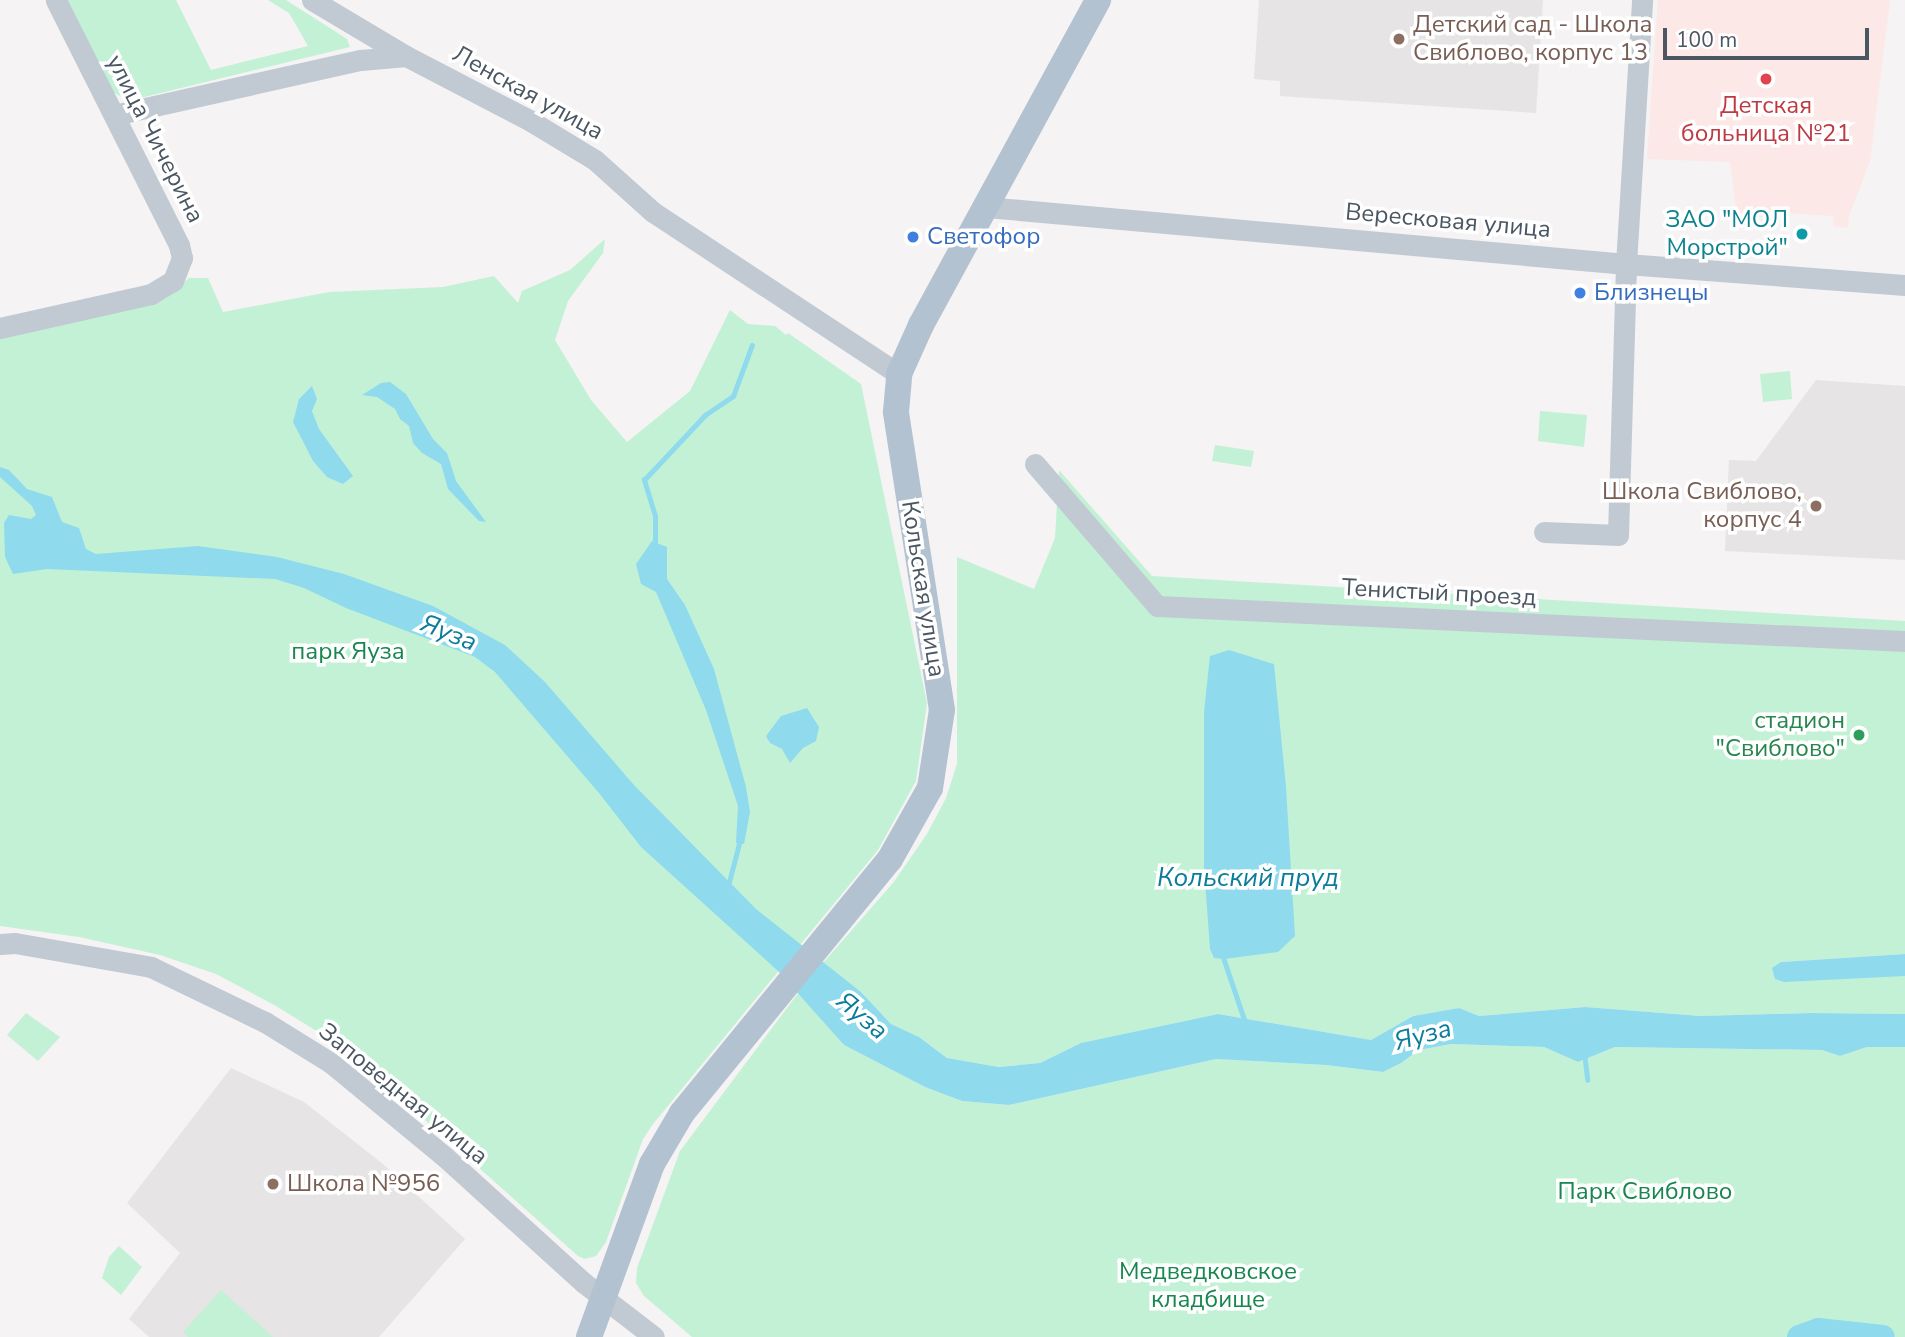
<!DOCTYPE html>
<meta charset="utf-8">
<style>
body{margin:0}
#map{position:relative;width:1905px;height:1337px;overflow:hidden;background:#f5f3f3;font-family:"Nunito Sans",sans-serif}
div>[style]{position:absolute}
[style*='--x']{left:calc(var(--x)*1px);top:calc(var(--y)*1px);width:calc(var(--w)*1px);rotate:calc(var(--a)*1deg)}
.education>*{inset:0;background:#e6e4e5}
.medical>*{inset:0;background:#fce8e6}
.green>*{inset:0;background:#c3f1d5}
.water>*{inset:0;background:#90daee}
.stream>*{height:4.5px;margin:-2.25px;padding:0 2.25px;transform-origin:2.25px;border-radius:2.25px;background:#90daee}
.river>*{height:24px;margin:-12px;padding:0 12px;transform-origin:12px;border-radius:12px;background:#90daee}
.minor>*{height:21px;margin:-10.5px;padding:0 10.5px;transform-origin:10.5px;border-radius:10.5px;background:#c1cad2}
.major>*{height:26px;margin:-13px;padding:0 13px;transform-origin:13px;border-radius:13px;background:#b3c2d1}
.dots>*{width:19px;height:19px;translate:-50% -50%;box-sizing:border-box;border:4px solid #fff;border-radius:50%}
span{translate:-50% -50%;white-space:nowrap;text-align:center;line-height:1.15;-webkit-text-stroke:7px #fff;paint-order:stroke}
.education-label{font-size:24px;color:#785e54}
.left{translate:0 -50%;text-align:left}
.right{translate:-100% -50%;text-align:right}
.street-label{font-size:24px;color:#4a5661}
.health-label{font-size:24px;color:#be3a42}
.culture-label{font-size:24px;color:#0d838f}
.shop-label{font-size:24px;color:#366cbe}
.park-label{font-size:24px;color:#17864f}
.leisure-label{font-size:24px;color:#27864d}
.water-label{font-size:26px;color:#0c7c9b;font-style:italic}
.scale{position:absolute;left:1663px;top:28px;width:206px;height:32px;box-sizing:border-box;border:4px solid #4a5661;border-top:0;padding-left:9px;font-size:21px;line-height:24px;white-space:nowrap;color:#4a5661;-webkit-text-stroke:5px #fff;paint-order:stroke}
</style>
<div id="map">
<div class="education">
<i style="clip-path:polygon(1259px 0,1543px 0,1536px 113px,1280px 96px,1280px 81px,1254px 79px)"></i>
<i style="clip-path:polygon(1816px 380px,1905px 386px,1905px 560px,1725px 551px,1729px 460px,1756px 461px)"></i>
<i style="clip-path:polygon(231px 1068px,304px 1102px,383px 1164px,465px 1239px,379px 1337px,149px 1337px,129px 1319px,180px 1253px,127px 1203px)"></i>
</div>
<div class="medical">
<i style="clip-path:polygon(1658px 0,1890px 0,1870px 161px,1849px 216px,1848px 228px,1833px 226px,1834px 216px,1772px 212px,1771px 217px,1737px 216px,1730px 162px,1647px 159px)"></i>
</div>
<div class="green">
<i style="clip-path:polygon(67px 0,176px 0,211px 70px,308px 46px,289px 13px,268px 0,286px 0,347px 39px,350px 47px,128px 101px,110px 90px)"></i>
<i style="clip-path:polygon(605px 239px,603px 253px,568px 301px,555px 340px,591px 400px,627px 442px,690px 391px,730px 310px,748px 324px,775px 326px,786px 335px,788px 333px,861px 384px,927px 703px,916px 781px,878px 850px,653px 1124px,643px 1139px,606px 1242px,596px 1256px,585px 1259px,578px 1256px,344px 1048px,276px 1006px,216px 974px,160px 955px,79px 937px,0 926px,0 336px,165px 299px,189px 278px,208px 278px,223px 312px,329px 292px,443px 287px,494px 276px,518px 303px,522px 291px,570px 270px)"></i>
<i style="clip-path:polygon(1790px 371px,1792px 399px,1763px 402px,1760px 374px)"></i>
<i style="clip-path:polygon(1540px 411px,1587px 415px,1584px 447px,1538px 441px)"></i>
<i style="clip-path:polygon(1215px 445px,1254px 451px,1251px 467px,1212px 461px)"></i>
<i style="clip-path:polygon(1059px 470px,1152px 576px,1905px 621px,1905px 954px,1781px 962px,1905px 976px,1905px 1014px,1811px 1013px,1701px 1016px,1585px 1007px,1479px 1016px,1459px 1008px,1413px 1016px,1371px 1040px,1218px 1014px,1081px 1043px,1040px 1063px,999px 1067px,947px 1058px,919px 1037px,891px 1024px,861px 992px,823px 963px,893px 883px,927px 834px,946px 798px,957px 764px,957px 557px,1034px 589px,1055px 538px)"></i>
<i style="clip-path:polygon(799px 992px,844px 1045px,925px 1087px,962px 1101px,1009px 1105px,1216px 1059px,1326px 1065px,1383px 1072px,1401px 1063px,1419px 1050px,1451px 1044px,1544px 1047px,1578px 1062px,1615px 1047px,1822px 1050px,1840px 1056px,1867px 1047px,1905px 1047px,1905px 1337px,692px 1337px,644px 1296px,636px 1283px,637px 1268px,680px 1151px)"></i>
<i style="clip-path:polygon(26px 1013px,60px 1037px,38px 1061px,7px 1035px)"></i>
<i style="clip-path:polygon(119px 1246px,142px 1267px,121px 1295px,102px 1278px,109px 1257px)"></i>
<i style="clip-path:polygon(221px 1290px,273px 1337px,188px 1337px,183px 1332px)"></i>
</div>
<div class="water">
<i style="clip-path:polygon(390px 382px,406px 394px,433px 439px,447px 453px,456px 481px,486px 522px,479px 521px,448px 489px,441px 464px,422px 453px,413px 443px,409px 426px,400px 419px,395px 409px,377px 397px,362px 395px,381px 383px)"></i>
<i style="clip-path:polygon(312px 386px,317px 399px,312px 411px,319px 429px,353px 476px,343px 484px,327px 477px,313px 461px,293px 422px,299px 399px)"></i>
<i style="clip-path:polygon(0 467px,9px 470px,27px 489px,52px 497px,62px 522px,79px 528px,86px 549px,96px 554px,198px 546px,277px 557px,344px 574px,433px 606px,505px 645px,545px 682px,634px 785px,756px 909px,861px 992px,891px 1024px,919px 1037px,947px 1058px,999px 1067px,1040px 1063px,1081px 1043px,1218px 1014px,1371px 1040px,1413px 1016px,1459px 1008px,1479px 1016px,1585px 1007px,1701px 1016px,1811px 1013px,1905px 1014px,1905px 1047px,1867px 1047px,1840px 1056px,1822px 1050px,1615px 1047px,1578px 1062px,1544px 1047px,1451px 1044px,1419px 1050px,1401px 1063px,1383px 1072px,1326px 1065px,1216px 1059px,1009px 1105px,962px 1101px,925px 1087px,844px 1045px,778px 971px,641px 847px,599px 793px,495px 672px,475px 657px,346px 608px,304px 588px,275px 579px,47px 569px,13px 574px,5px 557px,4px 523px,9px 515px,31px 519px,36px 515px,32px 506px,0 477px)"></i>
<i style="clip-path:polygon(652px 541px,667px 547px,667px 579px,685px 605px,714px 669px,746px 787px,750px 812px,744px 844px,736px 843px,738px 806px,706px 710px,656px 592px,641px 584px,636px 564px)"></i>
<i style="clip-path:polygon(1229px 650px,1274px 664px,1286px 787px,1295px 936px,1278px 952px,1224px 959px,1214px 958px,1210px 949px,1204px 867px,1204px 712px,1210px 656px)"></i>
<i style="clip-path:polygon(807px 708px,819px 727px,816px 741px,803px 748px,790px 763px,782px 749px,770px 743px,766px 736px,781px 716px)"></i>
<i style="clip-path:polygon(1905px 954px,1905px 976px,1784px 982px,1775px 979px,1772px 968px,1781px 962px)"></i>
</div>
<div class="stream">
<i style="--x:655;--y:546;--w:30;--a:-90"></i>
<i style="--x:655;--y:516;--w:38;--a:-107"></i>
<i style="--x:644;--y:480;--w:89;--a:-46.8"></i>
<i style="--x:705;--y:415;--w:34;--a:-34"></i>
<i style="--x:733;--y:396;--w:54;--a:-69.6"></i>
<i style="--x:728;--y:886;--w:48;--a:-75.4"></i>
<i style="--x:1224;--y:959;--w:69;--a:71.3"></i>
<i style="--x:1585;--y:1057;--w:23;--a:83"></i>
</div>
<div class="river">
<i style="--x:1799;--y:1337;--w:20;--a:-20"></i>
<i style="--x:1818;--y:1330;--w:65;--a:6.1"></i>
</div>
<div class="minor">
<i style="--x:312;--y:0;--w:109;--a:30.8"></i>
<i style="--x:406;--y:56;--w:139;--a:27.5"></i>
<i style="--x:529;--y:120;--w:77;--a:31.2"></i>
<i style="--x:595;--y:160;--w:78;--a:41.9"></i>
<i style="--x:653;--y:212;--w:295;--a:33.4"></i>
<i style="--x:114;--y:115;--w:253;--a:-12.6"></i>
<i style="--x:361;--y:60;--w:45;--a:-5.1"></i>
<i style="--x:986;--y:207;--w:643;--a:5.09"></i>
<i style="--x:1626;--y:264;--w:280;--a:4.3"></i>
<i style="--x:0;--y:328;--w:155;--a:-12.7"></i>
<i style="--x:151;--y:294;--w:26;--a:-31"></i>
<i style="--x:173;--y:281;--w:25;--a:-69"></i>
<i style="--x:182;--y:258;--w:13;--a:-103"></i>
<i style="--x:179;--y:245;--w:274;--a:-116.7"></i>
<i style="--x:1035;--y:464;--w:187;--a:49.3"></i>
<i style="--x:1157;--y:606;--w:749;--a:2.68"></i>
<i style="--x:1544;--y:532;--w:74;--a:2.3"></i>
<i style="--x:1618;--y:535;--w:271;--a:-88.3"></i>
<i style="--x:1626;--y:264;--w:264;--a:-86.5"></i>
<i style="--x:0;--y:944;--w:15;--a:-4"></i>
<i style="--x:15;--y:943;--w:138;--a:10"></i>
<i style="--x:151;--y:967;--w:127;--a:25.8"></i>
<i style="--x:265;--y:1022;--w:78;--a:31.8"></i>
<i style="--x:331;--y:1063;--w:148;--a:39.5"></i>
<i style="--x:445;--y:1157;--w:188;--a:42.2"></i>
<i style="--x:584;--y:1283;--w:88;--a:37.6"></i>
</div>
<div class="major">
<i style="--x:589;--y:1337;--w:184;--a:-70"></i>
<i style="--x:652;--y:1164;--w:59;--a:-59.5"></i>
<i style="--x:682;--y:1113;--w:328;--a:-50.7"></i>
<i style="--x:890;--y:859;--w:81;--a:-60.6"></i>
<i style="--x:930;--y:788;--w:79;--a:-81.3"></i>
<i style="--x:942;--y:710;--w:302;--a:-98.8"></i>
<i style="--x:896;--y:412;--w:38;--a:-85"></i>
<i style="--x:899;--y:374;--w:54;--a:-65.8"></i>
<i style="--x:921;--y:325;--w:370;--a:-61.4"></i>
</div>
<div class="dots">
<i style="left:1399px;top:39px;background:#8d6e63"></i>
<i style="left:1766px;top:79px;background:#e0444e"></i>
<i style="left:1802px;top:234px;background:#0f9aa8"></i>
<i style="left:913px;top:237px;background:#3f7fe0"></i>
<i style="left:1580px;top:293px;background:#3f7fe0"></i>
<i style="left:1816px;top:506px;background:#8d6e63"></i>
<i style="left:1859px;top:735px;background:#2e9e5b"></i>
<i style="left:273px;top:1184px;background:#8d6e63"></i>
</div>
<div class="education-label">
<span class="left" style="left:1413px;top:39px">Детский сад - Школа<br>Свиблово, корпус 13</span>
<span class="right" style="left:1802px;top:506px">Школа Свиблово,<br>корпус 4</span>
<span class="left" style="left:287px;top:1184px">Школа №956</span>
</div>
<div class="street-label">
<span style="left:528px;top:93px;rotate:29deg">Ленская улица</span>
<span style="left:155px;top:139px;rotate:63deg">улица Чичерина</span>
<span style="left:1448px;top:221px;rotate:5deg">Вересковая улица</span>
<span style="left:923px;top:589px;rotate:81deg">Кольская улица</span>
<span style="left:1439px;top:593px;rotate:3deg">Тенистый проезд</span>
<span style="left:403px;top:1094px;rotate:39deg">Заповедная улица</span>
</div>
<div class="health-label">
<span style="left:1766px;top:120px">Детская<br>больница №21</span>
</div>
<div class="culture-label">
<span class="right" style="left:1788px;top:234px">ЗАО "МОЛ<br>Морстрой"</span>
</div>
<div class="shop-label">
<span class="left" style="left:927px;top:237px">Светофор</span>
<span class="left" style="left:1594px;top:293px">Близнецы</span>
</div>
<div class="park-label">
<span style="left:348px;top:652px">парк Яуза</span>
<span style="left:1645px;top:1192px">Парк Свиблово</span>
<span style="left:1208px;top:1286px">Медведковское<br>кладбище</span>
</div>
<div class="leisure-label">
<span class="right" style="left:1845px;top:735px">стадион<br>"Свиблово"</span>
</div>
<div class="water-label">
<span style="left:449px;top:633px;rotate:22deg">Яуза</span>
<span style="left:1248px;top:878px">Кольский пруд</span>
<span style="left:862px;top:1016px;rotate:40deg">Яуза</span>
<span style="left:1423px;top:1035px;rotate:-15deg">Яуза</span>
</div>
<div class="scale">100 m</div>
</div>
